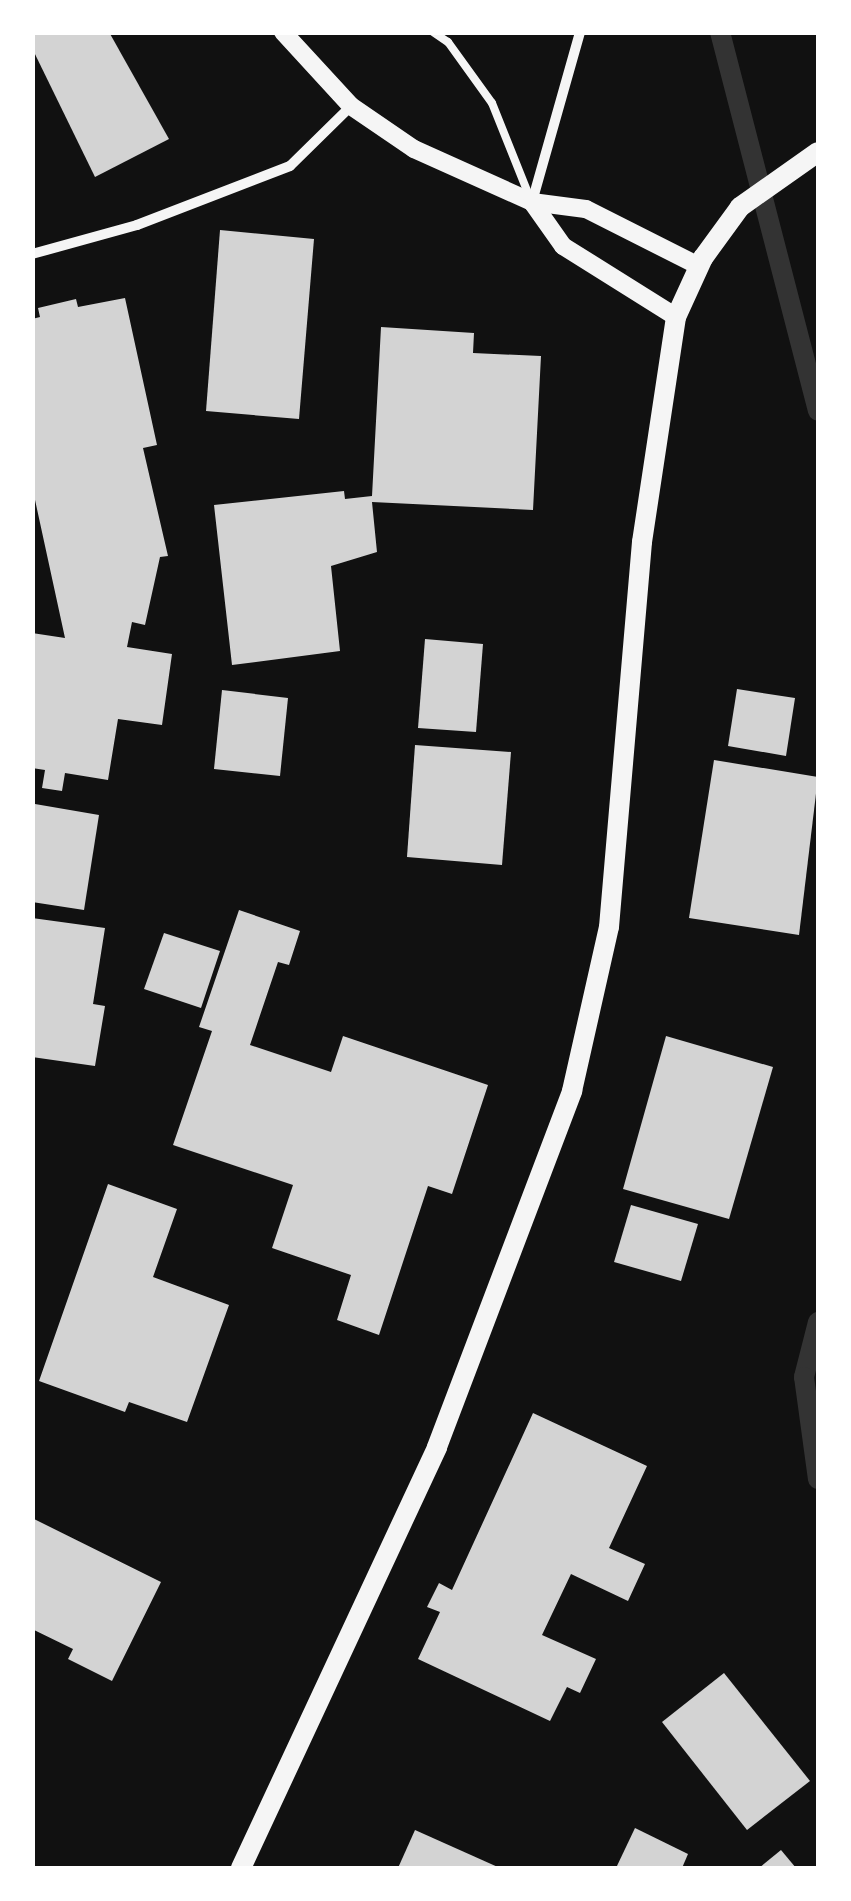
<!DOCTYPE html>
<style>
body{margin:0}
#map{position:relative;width:851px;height:1901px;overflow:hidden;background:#111;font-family:"Public Sans",sans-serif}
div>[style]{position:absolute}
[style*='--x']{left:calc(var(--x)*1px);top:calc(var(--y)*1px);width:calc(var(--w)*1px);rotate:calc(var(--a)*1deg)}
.stream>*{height:20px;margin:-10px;padding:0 10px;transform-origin:10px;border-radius:10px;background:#333}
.building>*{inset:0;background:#d3d3d3}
.service>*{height:8px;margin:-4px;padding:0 4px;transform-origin:4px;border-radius:4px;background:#f5f5f5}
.minor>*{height:10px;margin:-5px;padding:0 5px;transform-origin:5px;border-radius:5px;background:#f5f5f5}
.tertiary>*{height:18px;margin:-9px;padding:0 9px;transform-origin:9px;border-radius:9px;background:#f5f5f5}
.secondary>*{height:20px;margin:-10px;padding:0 10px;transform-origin:10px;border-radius:10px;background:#f5f5f5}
span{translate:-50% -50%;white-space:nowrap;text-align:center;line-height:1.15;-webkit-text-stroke:8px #fff;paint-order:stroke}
.frame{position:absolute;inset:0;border:35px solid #fff;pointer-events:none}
</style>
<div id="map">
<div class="stream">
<i style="--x:720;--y:32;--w:391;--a:75.5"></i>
<i style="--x:818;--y:1322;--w:57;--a:104.3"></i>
<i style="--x:804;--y:1377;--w:103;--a:82.2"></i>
</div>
<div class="building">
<i style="clip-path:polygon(32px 32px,109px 32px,169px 139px,95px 177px,32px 48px)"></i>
<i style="clip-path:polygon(220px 230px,314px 239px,299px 419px,206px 411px)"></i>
<i style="clip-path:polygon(125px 298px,157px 445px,143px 448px,168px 556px,160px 557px,145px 625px,132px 622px,127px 647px,172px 654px,162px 725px,118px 719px,108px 780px,65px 773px,62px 791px,42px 788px,45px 770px,32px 768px,32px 633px,65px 638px,32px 486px,32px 319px,40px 317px,38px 308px,76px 299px,78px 307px)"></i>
<i style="clip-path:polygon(381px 327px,474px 333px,473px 353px,541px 356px,533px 510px,372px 502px,377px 552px,331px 566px,340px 651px,232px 665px,214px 505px,344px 491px,345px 499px,372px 496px)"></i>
<i style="clip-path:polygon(425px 639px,483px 644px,476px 732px,418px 728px)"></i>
<i style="clip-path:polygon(737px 689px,795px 698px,786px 756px,728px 746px)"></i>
<i style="clip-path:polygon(222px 690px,288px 698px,280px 776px,214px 769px)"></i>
<i style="clip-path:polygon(415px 745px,511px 752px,502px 865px,407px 857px)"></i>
<i style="clip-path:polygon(714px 760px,818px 777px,799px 935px,689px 918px)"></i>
<i style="clip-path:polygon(35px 804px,99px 815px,84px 910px,32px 902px)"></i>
<i style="clip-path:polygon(239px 910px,300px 931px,289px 965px,278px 962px,250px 1045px,331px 1072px,343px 1036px,488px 1085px,452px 1194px,428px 1186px,379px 1335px,337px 1320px,351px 1275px,272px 1248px,293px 1185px,173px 1145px,212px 1031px,199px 1027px)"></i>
<i style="clip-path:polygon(32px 918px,105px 928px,93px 1004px,105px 1006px,95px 1066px,32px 1057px)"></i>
<i style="clip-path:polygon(164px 933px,220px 951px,201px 1008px,144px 989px)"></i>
<i style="clip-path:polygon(666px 1036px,773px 1067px,729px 1219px,623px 1189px)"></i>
<i style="clip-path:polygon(108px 1184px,177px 1209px,153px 1277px,229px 1305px,187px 1422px,129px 1402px,125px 1412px,39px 1381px)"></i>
<i style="clip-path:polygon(631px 1205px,698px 1224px,681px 1281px,614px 1262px)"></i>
<i style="clip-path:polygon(533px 1413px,647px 1466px,609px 1548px,645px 1564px,628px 1601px,571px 1574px,542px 1635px,596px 1659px,580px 1693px,567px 1687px,550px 1721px,418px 1659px,440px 1612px,427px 1607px,439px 1583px,452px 1590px)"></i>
<i style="clip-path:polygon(32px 1518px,161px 1582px,112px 1681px,68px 1659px,73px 1649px,32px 1629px)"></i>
<i style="clip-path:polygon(724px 1673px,810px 1781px,747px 1830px,662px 1722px)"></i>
<i style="clip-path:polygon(635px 1828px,688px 1854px,682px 1868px,616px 1868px)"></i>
<i style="clip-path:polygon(415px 1830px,500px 1868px,398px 1868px)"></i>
<i style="clip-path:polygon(781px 1850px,796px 1868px,759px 1868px)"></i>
</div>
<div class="service">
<i style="--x:433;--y:32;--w:18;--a:34"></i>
<i style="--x:448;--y:42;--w:75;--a:54.2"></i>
<i style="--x:492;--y:103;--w:102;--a:68.2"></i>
</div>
<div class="minor">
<i style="--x:532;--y:202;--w:177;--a:-74.2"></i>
<i style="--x:32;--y:254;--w:109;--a:-15.4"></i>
<i style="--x:137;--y:225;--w:164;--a:-21.1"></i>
<i style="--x:290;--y:166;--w:86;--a:-44.5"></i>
</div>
<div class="tertiary">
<i style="--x:283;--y:32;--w:100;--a:47.4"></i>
<i style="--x:351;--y:106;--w:76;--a:34.3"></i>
<i style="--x:414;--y:149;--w:129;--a:24.2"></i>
<i style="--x:532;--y:202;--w:54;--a:7.4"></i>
<i style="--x:586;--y:209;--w:127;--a:26.8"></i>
<i style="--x:532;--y:202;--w:54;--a:54.8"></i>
<i style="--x:563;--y:246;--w:133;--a:32.1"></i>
</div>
<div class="secondary">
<i style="--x:241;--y:1868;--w:464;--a:-65"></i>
<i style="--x:437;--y:1447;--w:381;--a:-69.2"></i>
<i style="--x:572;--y:1091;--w:168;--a:-77.3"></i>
<i style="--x:609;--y:927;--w:386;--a:-85.1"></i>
<i style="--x:642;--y:542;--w:228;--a:-81.4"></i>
<i style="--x:676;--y:317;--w:65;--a:-65.4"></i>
<i style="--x:703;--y:258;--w:63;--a:-54"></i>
<i style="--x:740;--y:207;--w:95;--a:-35.2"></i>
</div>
<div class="frame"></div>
</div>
